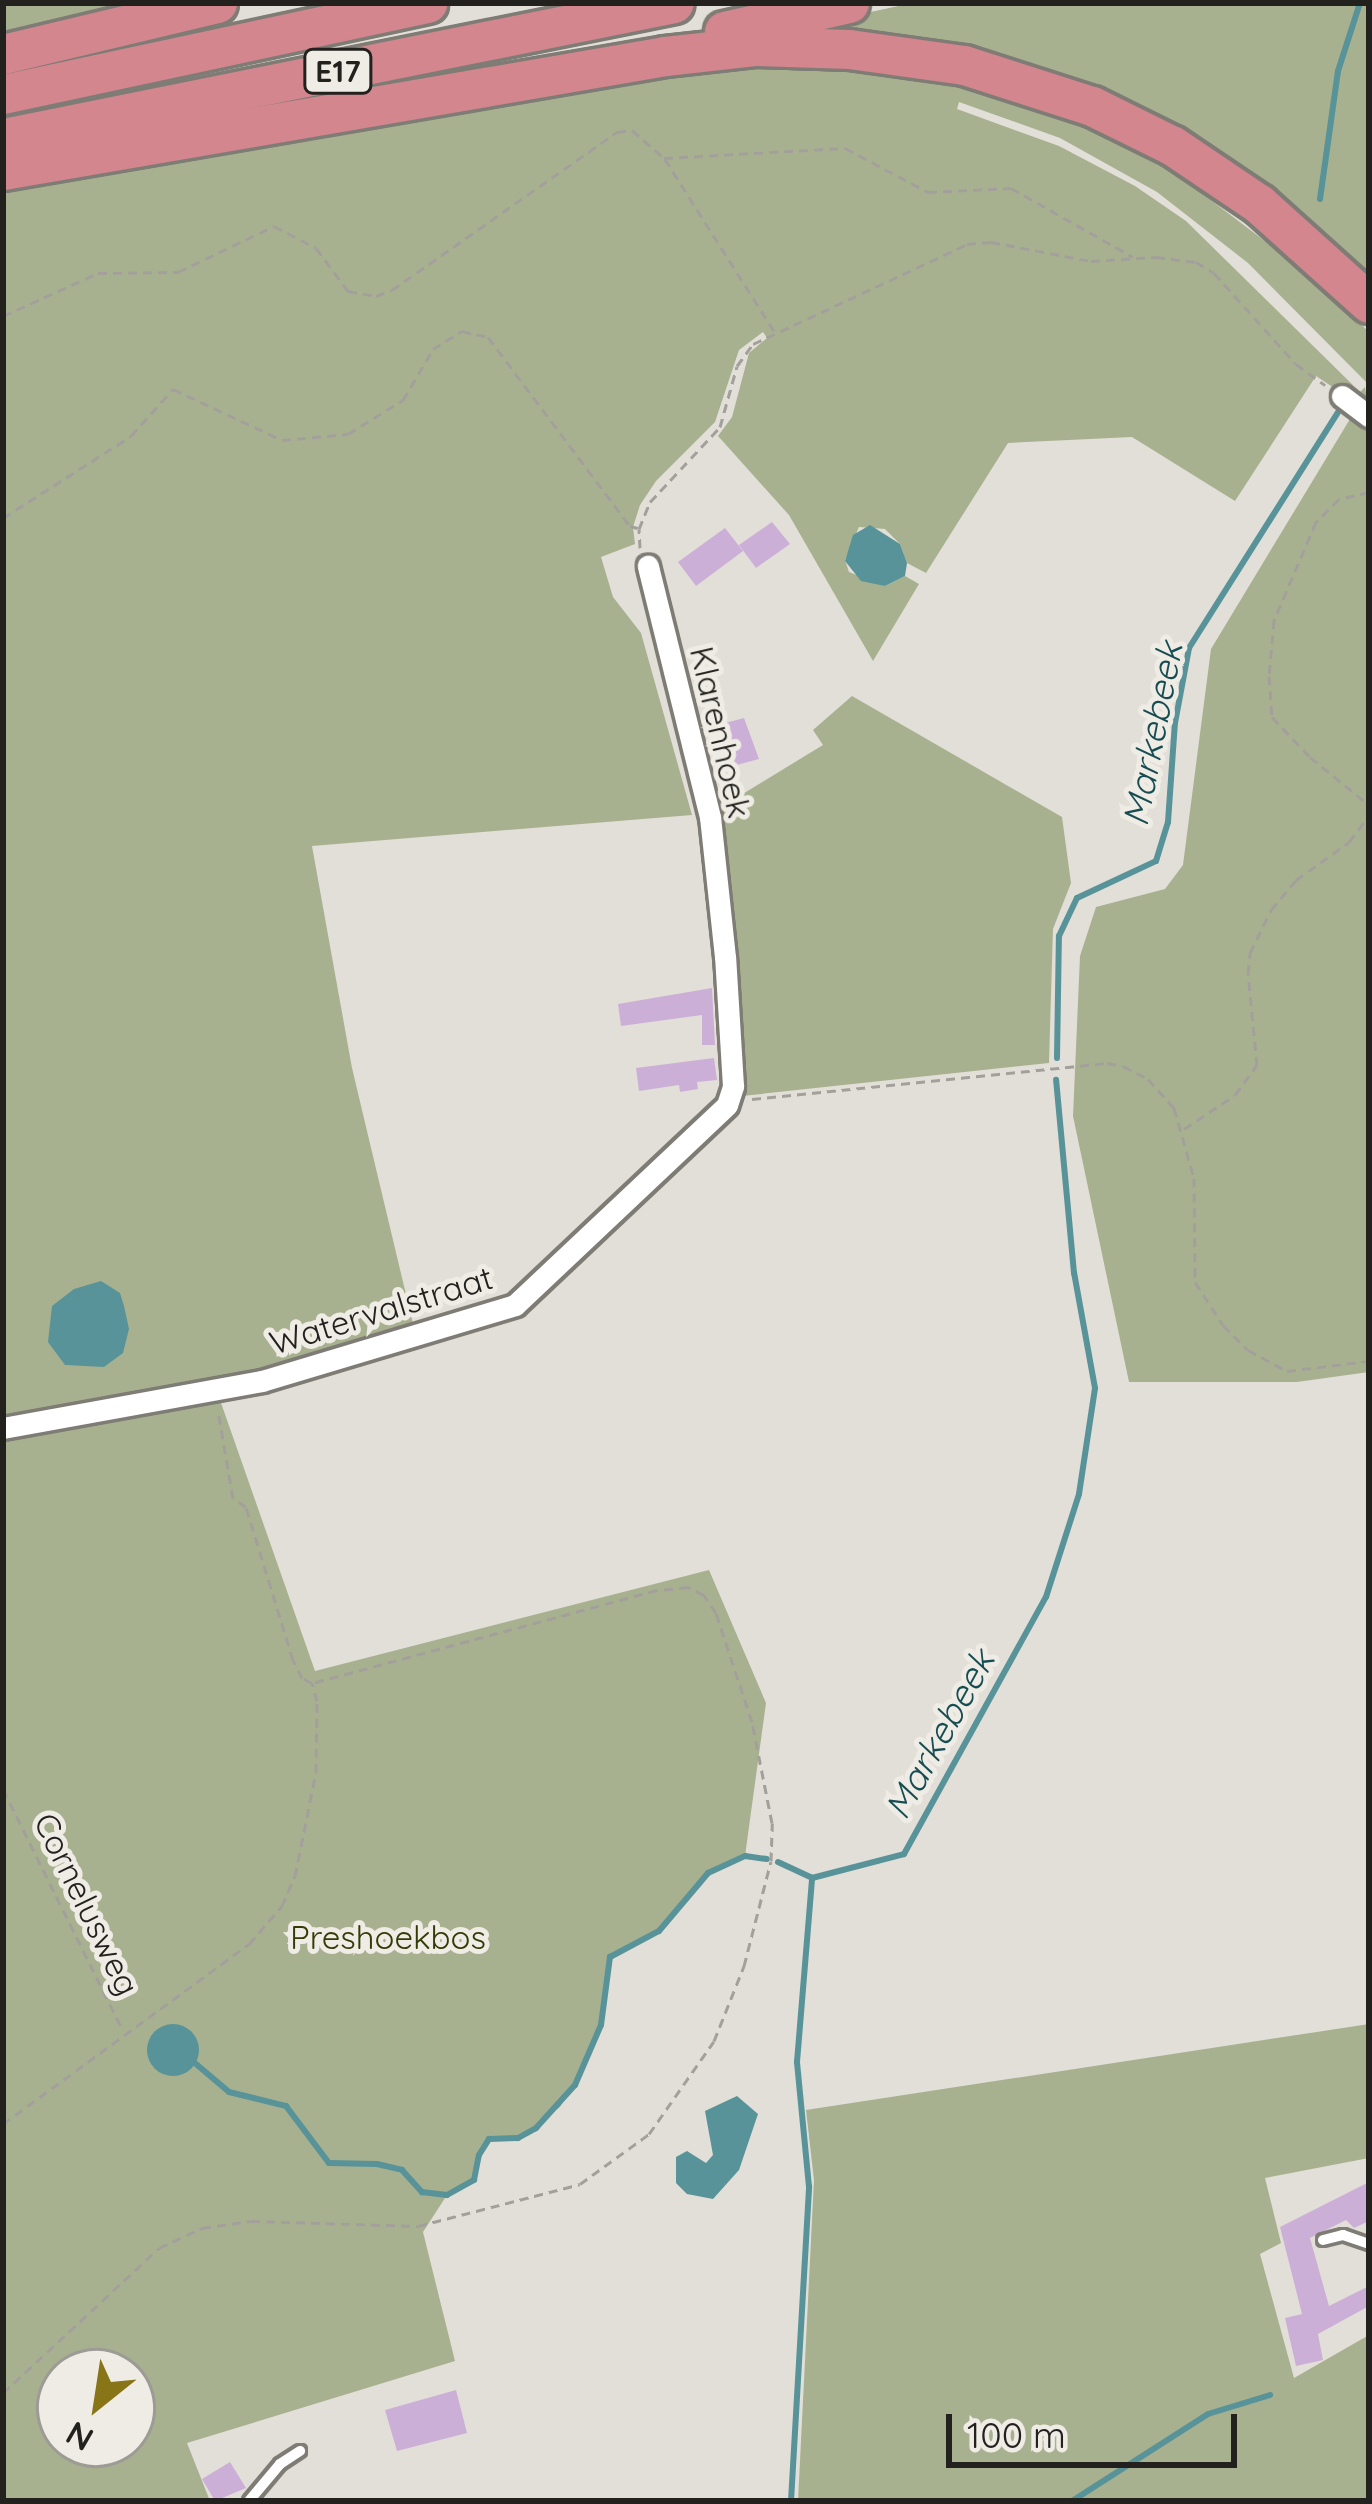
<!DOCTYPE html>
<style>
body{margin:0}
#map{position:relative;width:1372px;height:2504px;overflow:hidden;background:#e2dfd8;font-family:Quicksand,sans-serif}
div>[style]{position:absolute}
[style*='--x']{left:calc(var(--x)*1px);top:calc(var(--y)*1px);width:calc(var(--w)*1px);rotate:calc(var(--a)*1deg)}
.green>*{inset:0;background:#a8b18f}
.water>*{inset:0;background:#579398}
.round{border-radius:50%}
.stream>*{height:6px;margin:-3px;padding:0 3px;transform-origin:3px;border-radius:3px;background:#579398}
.building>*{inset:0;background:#ccafd7}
.path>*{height:3px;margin-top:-1.5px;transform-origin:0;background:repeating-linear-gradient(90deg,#a3a09b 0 9px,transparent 0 15px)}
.roads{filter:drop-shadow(3px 0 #7e7c75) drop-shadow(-3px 0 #7e7c75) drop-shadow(0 3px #7e7c75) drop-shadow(0 -3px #7e7c75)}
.service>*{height:10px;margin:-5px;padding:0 5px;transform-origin:5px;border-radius:5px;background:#fff}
.minor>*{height:21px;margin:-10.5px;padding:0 10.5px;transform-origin:10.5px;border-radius:10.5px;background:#fff}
.motorway>*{height:39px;margin:-19.5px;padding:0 19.5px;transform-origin:19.5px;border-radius:19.5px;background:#d3868e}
span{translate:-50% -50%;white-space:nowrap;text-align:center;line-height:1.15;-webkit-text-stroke:10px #efece5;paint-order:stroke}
.shield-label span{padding:3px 9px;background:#efece5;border:3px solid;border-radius:9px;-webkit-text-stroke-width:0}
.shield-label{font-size:30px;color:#22211e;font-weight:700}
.street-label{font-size:33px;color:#22211e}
.park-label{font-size:33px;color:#333c06}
.water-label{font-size:36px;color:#174d52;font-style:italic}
.frame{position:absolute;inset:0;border:6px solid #22211e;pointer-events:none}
.north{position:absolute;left:36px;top:2348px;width:120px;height:120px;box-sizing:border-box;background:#efece5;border:3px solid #9d9b95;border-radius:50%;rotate:210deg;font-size:33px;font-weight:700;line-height:48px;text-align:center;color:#22211e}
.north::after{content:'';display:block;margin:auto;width:42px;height:54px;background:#877518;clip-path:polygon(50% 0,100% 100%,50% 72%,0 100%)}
.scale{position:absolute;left:946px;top:2414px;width:291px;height:54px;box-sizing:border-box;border:6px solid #22211e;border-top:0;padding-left:15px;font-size:36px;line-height:42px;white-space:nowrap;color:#22211e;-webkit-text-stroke:9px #efece5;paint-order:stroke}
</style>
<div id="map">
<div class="green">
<i style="clip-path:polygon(3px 3px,133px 3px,3px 35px)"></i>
<i style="clip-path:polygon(912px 3px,1369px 3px,1369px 288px,1154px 125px,761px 36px)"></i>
<i style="clip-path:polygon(781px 66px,935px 77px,999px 92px,1064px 114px,1166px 166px,1315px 279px,1369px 332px,1369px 385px,1248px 263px,1157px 192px,1060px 138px,959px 102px,957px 109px,1059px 146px,1135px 186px,1186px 221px,1360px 392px,1365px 387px,1369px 411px,1316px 376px,1235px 501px,1132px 437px,1008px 443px,926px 573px,907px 563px,900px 544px,885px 529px,859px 527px,845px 560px,849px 572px,885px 586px,905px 576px,919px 584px,873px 661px,789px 515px,718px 436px,732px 417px,749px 353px,767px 338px,763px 332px,739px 350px,715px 422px,656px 481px,640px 505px,633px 527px,635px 544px,601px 557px,613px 597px,641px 633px,692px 815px,312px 846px,352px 1068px,414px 1328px,193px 1387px,3px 1417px,3px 187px,315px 140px,650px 76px)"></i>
<i style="clip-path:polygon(1350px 419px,1369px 428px,1369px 1372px,1297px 1382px,1129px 1382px,1073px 1116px,1080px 956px,1096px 907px,1165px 889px,1183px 865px,1211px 649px)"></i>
<i style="clip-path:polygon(852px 696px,1062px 817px,1071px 883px,1053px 929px,1049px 1063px,742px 1096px,713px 812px,823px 745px,813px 730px)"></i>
<i style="clip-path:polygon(evenodd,220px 1400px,315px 1671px,709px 1570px,766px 1703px,745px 1856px,708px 1873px,659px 1931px,611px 1957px,601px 2025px,584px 2069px,560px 2107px,518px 2138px,489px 2139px,479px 2155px,474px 2180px,447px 2195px,423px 2232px,455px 2361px,187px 2443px,210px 2501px,3px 2501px,3px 1441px,220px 1400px,60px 2372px,132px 2372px,132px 2444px,60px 2444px,60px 2372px)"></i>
<i style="clip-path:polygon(1369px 2024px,1369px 2158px,1265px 2178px,1281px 2243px,1260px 2254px,1294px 2378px,1369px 2335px,1369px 2501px,798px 2501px,814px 2180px,806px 2110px)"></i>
</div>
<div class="water">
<i style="clip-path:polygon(870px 525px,900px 544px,907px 563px,905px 576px,885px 586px,861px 581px,845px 561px,853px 535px)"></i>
<i style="clip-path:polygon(101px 1281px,120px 1293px,124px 1306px,129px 1329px,123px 1353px,104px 1367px,65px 1365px,48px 1342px,52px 1306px,74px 1289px)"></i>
<i class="round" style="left:147px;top:2024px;width:52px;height:52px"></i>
<i style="clip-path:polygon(737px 2096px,758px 2114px,739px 2170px,713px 2199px,687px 2194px,676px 2183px,676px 2157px,687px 2151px,706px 2163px,713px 2155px,705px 2111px)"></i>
</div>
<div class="stream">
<i style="--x:1320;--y:199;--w:129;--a:-82"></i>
<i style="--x:1338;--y:71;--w:71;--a:-72.1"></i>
<i style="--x:1057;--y:1058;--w:122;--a:-89.1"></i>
<i style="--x:1059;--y:936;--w:42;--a:-64.7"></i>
<i style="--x:1077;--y:898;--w:87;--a:-25.1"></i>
<i style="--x:1156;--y:861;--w:41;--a:-72.9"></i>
<i style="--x:1168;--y:822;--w:99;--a:-86"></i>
<i style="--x:1175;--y:723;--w:76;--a:-79.4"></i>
<i style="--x:1189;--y:648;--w:284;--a:-57.7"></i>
<i style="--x:778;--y:1862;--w:38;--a:25"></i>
<i style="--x:196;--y:2064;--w:43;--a:40.3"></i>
<i style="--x:229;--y:2092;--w:59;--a:13.8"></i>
<i style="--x:286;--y:2106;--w:71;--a:53"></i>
<i style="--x:329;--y:2163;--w:48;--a:1.2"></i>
<i style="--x:377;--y:2164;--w:26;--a:13"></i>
<i style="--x:402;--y:2170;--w:30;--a:48"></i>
<i style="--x:422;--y:2192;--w:25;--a:7"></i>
<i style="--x:447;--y:2195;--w:31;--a:-29"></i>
<i style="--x:474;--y:2180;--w:25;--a:-79"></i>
<i style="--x:479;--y:2155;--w:19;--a:-58"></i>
<i style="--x:489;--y:2139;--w:29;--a:-2"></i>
<i style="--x:518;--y:2138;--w:21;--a:-29"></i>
<i style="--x:536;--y:2128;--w:58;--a:-47.8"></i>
<i style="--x:575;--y:2085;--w:65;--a:-66.6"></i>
<i style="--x:601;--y:2025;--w:69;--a:-82.5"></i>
<i style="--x:610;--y:1957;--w:55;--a:-28"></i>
<i style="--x:659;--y:1931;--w:76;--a:-49.8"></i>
<i style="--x:708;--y:1873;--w:41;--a:-24.7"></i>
<i style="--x:745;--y:1856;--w:22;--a:8"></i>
<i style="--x:791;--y:2501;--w:315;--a:-86.7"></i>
<i style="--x:809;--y:2187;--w:126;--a:-95.5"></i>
<i style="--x:797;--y:2062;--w:185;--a:-85.3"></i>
<i style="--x:812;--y:1878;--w:95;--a:-14.6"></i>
<i style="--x:904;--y:1854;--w:294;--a:-61.1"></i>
<i style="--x:1046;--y:1597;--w:108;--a:-72.2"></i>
<i style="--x:1079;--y:1494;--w:107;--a:-81.4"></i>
<i style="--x:1095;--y:1388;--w:117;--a:-100.3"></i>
<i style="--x:1074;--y:1273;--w:194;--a:-95.3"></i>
<i style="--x:1072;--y:2501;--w:161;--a:-32.6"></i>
<i style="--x:1208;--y:2414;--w:65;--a:-17"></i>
</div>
<div class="building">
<i style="clip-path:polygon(772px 522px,790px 544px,756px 568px,739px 545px)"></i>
<i style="clip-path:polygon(725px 528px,743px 551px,696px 586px,678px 562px)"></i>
<i style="clip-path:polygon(744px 718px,759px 759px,729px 767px,718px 725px)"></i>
<i style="clip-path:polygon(712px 988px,715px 1045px,702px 1045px,702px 1015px,621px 1026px,618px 1004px)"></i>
<i style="clip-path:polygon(714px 1058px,717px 1080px,697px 1082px,698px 1089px,680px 1092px,679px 1085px,639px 1091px,636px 1068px)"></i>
<i style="clip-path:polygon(1369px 2182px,1369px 2221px,1354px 2228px,1346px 2220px,1310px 2238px,1329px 2306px,1369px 2286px,1369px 2306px,1318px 2334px,1323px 2360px,1296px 2366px,1285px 2318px,1302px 2314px,1280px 2227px)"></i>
<i style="clip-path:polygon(456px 2390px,467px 2433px,397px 2451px,385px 2410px)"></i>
<i style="clip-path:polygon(230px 2462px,246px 2488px,215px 2501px,202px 2479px)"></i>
</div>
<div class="path">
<i style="--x:3;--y:316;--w:104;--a:-24.4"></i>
<i style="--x:98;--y:273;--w:80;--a:-0.7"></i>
<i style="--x:178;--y:272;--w:106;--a:-25.6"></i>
<i style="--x:274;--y:226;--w:47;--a:27.6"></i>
<i style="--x:316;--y:248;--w:54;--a:53.3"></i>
<i style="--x:348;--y:291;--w:28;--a:10"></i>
<i style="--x:376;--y:296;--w:17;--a:-21"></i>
<i style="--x:392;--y:290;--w:275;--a:-35.1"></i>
<i style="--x:617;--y:132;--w:15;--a:-8"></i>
<i style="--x:632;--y:130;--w:43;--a:41.2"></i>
<i style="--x:774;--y:331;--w:205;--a:-122.4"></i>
<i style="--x:664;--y:158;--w:181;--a:-3.2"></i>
<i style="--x:845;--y:148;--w:94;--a:27.9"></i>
<i style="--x:928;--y:192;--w:83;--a:-2.8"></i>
<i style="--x:1011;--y:188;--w:140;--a:29.5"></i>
<i style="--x:1369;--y:492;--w:31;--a:167"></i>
<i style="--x:1339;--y:499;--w:33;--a:135"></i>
<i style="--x:1316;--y:522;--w:107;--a:113.2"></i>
<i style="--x:1274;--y:620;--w:56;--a:95.1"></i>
<i style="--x:1269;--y:676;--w:41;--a:85.8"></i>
<i style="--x:1272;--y:717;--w:55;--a:46.5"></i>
<i style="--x:1310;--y:757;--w:76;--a:39.1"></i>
<i style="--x:3;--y:518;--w:152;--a:-32.6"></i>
<i style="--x:131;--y:436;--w:63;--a:-48.2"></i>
<i style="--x:173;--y:389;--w:120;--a:25.1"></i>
<i style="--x:282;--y:440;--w:66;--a:-5.2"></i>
<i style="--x:348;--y:434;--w:65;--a:-31.7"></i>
<i style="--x:403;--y:400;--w:59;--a:-59.5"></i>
<i style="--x:433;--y:349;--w:34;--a:-32"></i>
<i style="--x:462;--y:331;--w:27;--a:13"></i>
<i style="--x:488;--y:337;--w:236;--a:53.1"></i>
<i style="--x:630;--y:526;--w:8;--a:14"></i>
<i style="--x:640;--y:548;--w:19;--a:-93"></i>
<i style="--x:639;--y:529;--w:29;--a:-68"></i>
<i style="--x:650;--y:502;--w:103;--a:-47"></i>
<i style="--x:720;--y:427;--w:63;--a:-74.4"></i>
<i style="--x:737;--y:366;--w:27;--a:-54"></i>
<i style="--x:753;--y:344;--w:236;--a:-25"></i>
<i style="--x:967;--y:244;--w:24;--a:-5"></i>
<i style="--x:991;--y:242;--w:102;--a:10.8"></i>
<i style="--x:1091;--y:261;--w:65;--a:-3.5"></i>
<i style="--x:1156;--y:257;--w:40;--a:7.1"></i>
<i style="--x:1196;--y:262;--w:21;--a:31"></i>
<i style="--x:1214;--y:273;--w:122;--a:48"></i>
<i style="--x:1296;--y:364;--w:36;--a:36"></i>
<i style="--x:752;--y:1099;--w:357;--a:-5.8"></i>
<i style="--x:1107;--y:1063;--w:16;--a:11"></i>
<i style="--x:1123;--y:1066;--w:28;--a:27"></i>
<i style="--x:1148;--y:1079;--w:39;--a:48"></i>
<i style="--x:1174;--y:1108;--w:73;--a:74.1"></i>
<i style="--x:1194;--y:1178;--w:104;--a:89.4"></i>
<i style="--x:1195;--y:1282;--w:51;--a:56.9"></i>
<i style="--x:1223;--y:1325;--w:35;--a:45"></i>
<i style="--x:1248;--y:1350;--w:44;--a:28.3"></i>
<i style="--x:1287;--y:1371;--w:83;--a:-7"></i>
<i style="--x:1184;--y:1129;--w:61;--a:-33.7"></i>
<i style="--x:1235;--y:1095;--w:37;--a:-54"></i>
<i style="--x:1257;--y:1065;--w:92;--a:-95.6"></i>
<i style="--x:1248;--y:973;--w:20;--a:-84"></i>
<i style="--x:1250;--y:953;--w:48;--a:-64"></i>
<i style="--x:1271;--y:910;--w:39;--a:-50"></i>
<i style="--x:1296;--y:880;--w:65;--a:-35.6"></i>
<i style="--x:1349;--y:842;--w:34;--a:-53"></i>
<i style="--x:3;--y:1789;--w:270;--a:63.6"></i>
<i style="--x:3;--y:2124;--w:305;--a:-36.2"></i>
<i style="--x:249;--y:1944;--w:50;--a:-49"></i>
<i style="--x:282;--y:1906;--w:33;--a:-67"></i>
<i style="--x:295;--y:1876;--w:106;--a:-78.6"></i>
<i style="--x:316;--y:1772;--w:71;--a:-89.2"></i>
<i style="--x:317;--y:1701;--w:19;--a:-106"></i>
<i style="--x:312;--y:1683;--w:11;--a:-153"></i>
<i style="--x:302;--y:1678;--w:20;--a:-117"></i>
<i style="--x:293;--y:1660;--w:160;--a:-107.1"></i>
<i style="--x:246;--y:1507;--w:16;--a:-145"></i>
<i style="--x:233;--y:1498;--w:88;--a:-99.8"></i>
<i style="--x:3;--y:2393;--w:213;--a:-42.9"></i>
<i style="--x:159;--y:2248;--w:47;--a:-24.9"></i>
<i style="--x:202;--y:2228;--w:49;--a:-8.1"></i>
<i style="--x:251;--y:2221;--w:167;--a:1.7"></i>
<i style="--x:418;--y:2226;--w:167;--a:-14.5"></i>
<i style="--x:580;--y:2184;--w:85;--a:-35.9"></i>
<i style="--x:649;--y:2134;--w:113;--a:-55"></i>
<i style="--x:714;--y:2041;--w:81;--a:-68.2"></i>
<i style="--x:744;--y:1966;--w:108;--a:-75.6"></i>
<i style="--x:771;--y:1861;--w:38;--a:-88"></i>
<i style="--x:772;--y:1823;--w:103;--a:-101.2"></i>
<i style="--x:752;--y:1722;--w:115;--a:-108.3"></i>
<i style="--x:716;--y:1613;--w:22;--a:-124"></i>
<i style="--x:704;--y:1595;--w:18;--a:-153"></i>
<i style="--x:688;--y:1587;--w:31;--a:174"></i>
<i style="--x:657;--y:1590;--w:357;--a:164.9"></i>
</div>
<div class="roads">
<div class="service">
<i style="--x:1323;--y:2240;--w:21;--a:-14"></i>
<i style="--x:1343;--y:2235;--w:28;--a:19"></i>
<i style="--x:249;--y:2501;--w:48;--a:-50"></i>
<i style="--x:280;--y:2464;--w:24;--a:-33"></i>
</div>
<div class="minor">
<i style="--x:1342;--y:396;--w:34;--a:37"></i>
<i style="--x:3;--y:1428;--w:263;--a:-10.3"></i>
<i style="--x:262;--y:1381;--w:264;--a:-16.7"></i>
<i style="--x:515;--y:1305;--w:291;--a:-43.3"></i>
<i style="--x:727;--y:1105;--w:20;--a:-72"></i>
<i style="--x:733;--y:1086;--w:129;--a:-93.5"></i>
<i style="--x:725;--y:957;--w:141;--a:-96.1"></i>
<i style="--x:710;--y:817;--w:259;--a:-103.9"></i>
</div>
<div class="motorway">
<i style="--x:724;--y:31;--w:128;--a:-12.6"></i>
<i style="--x:3;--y:54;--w:220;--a:-13.4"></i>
<i style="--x:3;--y:94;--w:434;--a:-12.1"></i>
<i style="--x:3;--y:138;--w:684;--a:-11.38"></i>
<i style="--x:3;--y:170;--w:672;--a:-9.77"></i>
<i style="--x:665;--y:56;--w:92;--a:-6.3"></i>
<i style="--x:756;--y:46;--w:93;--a:1.8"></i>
<i style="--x:849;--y:49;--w:116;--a:7.9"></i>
<i style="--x:964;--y:65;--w:134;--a:17.8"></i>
<i style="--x:1092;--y:106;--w:90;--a:26.3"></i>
<i style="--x:1173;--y:146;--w:104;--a:34"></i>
<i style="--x:1259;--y:204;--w:148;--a:42"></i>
</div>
</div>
<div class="shield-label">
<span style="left:338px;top:71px">E17</span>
</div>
<div class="street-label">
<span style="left:721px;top:732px;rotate:77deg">Klarenhoek</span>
<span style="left:381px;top:1310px;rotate:-17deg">Watervalstraat</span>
<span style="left:87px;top:1904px;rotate:64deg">Cornelusweg</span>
</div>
<div class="park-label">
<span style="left:388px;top:1937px">Preshoekbos</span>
</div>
<div class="water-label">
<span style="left:1152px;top:734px;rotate:-79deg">Markebeek</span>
<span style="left:939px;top:1734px;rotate:-61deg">Markebeek</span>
</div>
<div class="frame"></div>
<div class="north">N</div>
<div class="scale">100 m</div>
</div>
